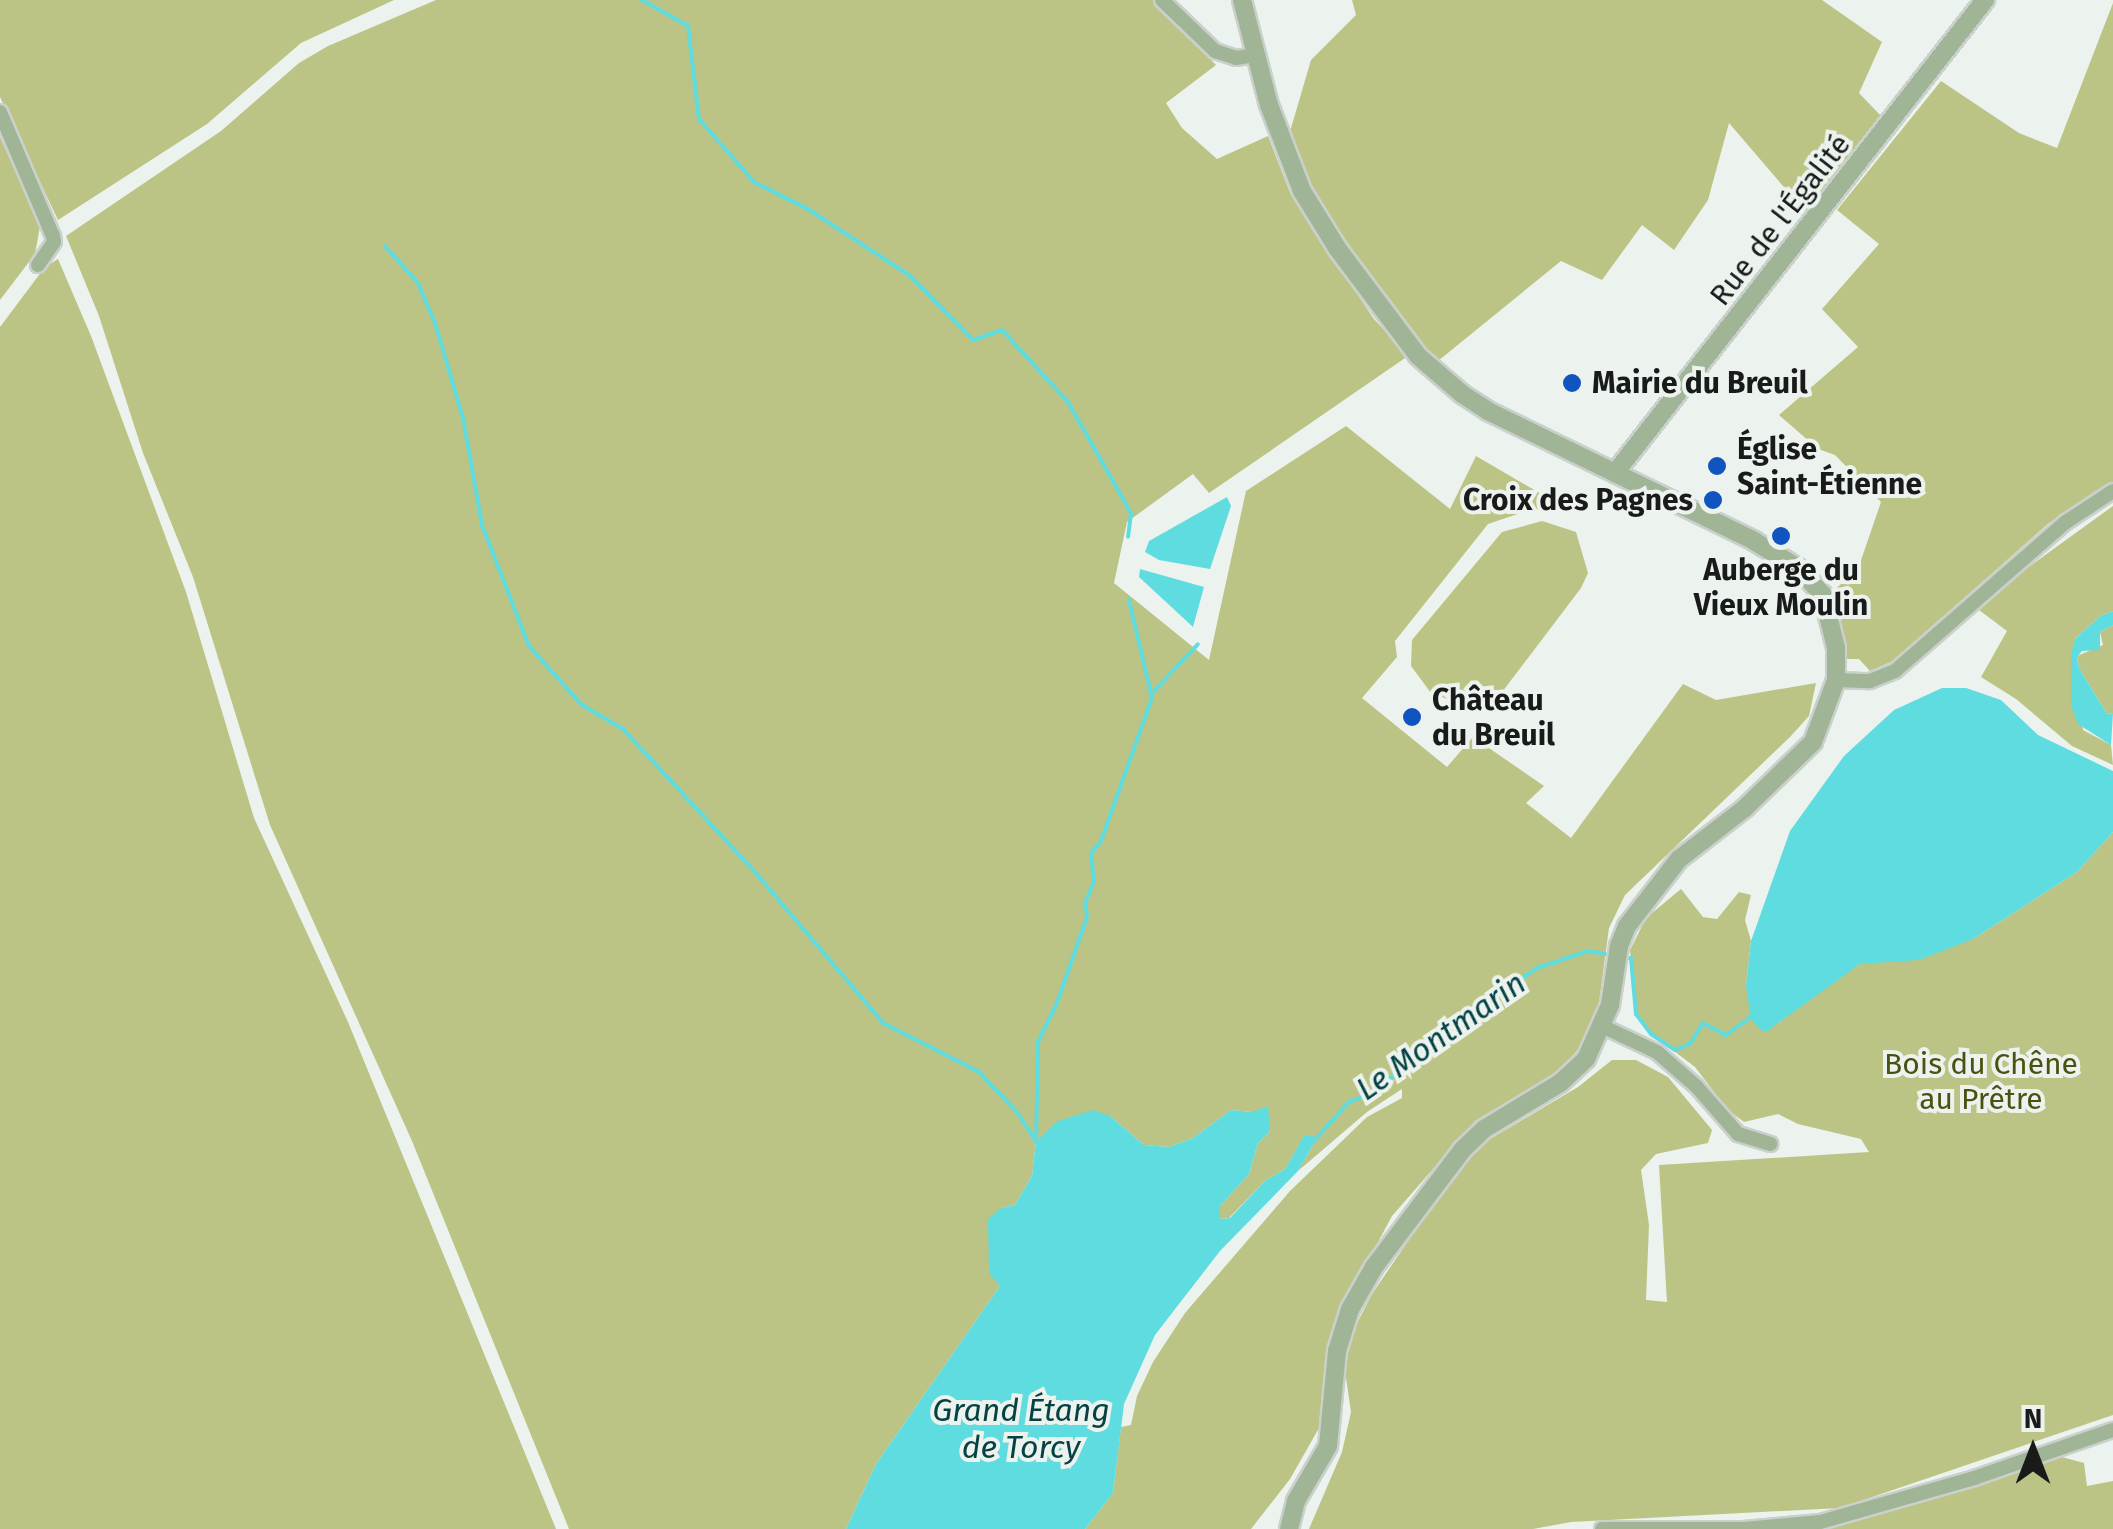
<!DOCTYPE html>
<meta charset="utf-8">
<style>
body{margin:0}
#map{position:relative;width:2113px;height:1529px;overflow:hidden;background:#ecf2ee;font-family:"Fira Sans",sans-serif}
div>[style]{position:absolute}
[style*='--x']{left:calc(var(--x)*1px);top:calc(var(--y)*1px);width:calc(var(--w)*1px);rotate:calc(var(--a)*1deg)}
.green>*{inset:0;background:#bcc485}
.water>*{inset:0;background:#5fdcdf}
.stream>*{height:4px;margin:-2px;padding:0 2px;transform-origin:2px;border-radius:2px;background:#5fdcdf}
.roads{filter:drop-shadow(2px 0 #cad0cc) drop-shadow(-2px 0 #cad0cc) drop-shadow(0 2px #cad0cc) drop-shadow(0 -2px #cad0cc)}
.minor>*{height:14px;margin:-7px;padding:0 7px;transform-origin:7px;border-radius:7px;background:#a0b596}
.tertiary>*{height:18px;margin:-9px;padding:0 9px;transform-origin:9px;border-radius:9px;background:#a0b596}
.dots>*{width:28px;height:28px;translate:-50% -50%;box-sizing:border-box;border:5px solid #ecf2ee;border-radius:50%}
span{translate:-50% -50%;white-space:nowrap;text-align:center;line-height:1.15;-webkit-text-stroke:8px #ecf2ee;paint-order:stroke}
.street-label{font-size:30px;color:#191b1a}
.poi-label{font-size:30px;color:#191b1a;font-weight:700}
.left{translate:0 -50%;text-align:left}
.right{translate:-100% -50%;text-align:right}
.park-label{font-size:30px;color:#4b5110}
.water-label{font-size:32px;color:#054243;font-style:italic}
.north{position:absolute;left:1983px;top:1399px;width:100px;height:100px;-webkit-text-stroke:8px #ecf2ee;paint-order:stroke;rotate:0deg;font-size:28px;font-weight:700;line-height:40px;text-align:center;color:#191b1a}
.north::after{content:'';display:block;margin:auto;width:35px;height:45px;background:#191b1a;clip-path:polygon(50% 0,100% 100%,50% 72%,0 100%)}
</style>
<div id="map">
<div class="green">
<i style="clip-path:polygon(0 0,394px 0,301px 43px,207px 124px,58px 220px,0 97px)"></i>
<i style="clip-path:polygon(436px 0,1154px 0,1216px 65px,1166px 103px,1182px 128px,1217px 159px,1268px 136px,1291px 195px,1374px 319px,1408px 356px,1209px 493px,1193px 474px,1127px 522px,1114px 583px,1209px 660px,1246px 491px,1346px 426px,1450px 509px,1476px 456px,1572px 512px,1533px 509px,1488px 524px,1395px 641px,1397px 657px,1362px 698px,1447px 767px,1473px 737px,1544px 786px,1526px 803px,1571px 838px,1683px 684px,1716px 700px,1816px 683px,1809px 716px,1790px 737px,1625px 895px,1609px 928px,1599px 1003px,1579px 1048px,1561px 1070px,1475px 1121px,1392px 1216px,1337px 1319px,1325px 1358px,1323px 1421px,1290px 1479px,1251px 1529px,1085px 1529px,1113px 1493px,1121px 1427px,1131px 1425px,1137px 1396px,1153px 1362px,1185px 1313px,1290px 1191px,1367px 1117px,1402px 1098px,1402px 1089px,1367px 1112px,1298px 1171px,1313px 1145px,1304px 1137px,1285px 1169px,1266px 1180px,1229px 1218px,1220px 1219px,1220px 1206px,1249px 1174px,1258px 1143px,1270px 1131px,1252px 1112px,1231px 1110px,1193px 1138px,1169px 1147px,1144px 1145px,1110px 1116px,1036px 1141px,1032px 1176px,1015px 1205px,1001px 1208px,1000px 1286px,876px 1464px,846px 1529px,569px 1529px,412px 1141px,270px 825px,193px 577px,143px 453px,99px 316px,66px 236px,221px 131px,299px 63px,328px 46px)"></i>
<i style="clip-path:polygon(1352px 0,1822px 0,1882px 42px,1859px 93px,1882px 117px,1807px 214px,1729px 123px,1708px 200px,1674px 250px,1642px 225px,1602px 280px,1561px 261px,1438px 361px,1395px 315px,1336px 229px,1309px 186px,1289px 135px,1311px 60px,1356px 15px)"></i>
<i style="clip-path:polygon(2113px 3px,2113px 482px,2049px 523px,1893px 661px,1870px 671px,1859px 659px,1846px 659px,1832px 592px,1858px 569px,1881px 502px,1835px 455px,1818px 449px,1779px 415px,1858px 347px,1822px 309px,1879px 244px,1837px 210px,1941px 81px,2019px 133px,2057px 148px)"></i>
<i style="clip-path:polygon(0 137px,40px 226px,35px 254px,0 300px)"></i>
<i style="clip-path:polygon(58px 259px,91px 336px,186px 592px,254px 818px,348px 1022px,556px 1529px,0 1529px,0 327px,45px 267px)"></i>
<i style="clip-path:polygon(2113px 506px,2113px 611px,2100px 616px,2075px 639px,2083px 730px,2111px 745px,2113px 765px,2072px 746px,2016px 699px,1981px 677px,2007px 631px,1979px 610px,2019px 574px)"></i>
<i style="clip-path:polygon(1542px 521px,1576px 532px,1588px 573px,1581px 588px,1490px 708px,1464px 705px,1431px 693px,1411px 666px,1412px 640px,1502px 532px)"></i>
<i style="clip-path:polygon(2113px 625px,2113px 713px,2107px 714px,2079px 668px,2077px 656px,2103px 645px,2100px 632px)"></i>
<i style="clip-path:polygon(2113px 832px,2113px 1415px,1840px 1508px,1571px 1522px,1533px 1529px,1309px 1529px,1342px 1452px,1351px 1412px,1344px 1364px,1351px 1335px,1372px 1294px,1459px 1166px,1485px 1142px,1578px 1087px,1612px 1060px,1636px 1060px,1668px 1077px,1712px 1130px,1708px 1143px,1656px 1154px,1641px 1170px,1649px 1225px,1646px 1300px,1667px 1302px,1659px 1165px,1869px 1152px,1861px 1139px,1798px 1124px,1778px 1114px,1744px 1122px,1727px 1109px,1695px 1067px,1645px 1029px,1634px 1005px,1630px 950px,1646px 918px,1681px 889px,1703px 917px,1717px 919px,1739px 892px,1751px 895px,1745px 920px,1751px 941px,1746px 986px,1779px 1023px,1798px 1004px,1860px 964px,1973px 939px,2077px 872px)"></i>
<i style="clip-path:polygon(2062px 1457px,2084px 1463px,2087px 1486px,2113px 1481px,2113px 1529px,1824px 1529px)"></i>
</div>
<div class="water">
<i style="clip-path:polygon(1227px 497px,1231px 506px,1210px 569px,1159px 560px,1145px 552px,1149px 541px)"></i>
<i style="clip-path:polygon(1140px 569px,1204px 587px,1193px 627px,1139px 577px)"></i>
<i style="clip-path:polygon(2113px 611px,2113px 625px,2100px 632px,2100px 650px,2082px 651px,2077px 657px,2079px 668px,2107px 714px,2113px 713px,2111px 745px,2078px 724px,2071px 705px,2071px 655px,2075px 639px,2100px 616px)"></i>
<i style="clip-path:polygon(1942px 688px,1966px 688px,2001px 700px,2038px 735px,2113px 771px,2113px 832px,2077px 872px,1973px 939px,1919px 960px,1860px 964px,1766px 1032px,1761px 1030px,1751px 1019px,1746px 986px,1751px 941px,1790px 831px,1844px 756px,1894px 710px)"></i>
<i style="clip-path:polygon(1268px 1106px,1270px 1131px,1258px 1143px,1249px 1174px,1220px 1206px,1220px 1219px,1230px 1218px,1266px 1180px,1285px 1169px,1304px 1136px,1314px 1136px,1313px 1145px,1298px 1171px,1220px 1251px,1155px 1335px,1124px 1404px,1113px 1493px,1085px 1529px,846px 1529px,876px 1464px,1000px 1286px,989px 1273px,988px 1219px,1001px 1208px,1015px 1205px,1032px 1176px,1036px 1141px,1058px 1121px,1093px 1110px,1110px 1116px,1144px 1145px,1169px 1147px,1193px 1138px,1231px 1110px,1252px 1112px)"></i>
</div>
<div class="stream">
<i style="--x:642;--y:0;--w:53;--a:29.5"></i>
<i style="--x:688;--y:26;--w:94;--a:83.3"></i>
<i style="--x:699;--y:119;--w:84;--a:48.9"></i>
<i style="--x:754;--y:182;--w:60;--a:26.6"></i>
<i style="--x:808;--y:209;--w:121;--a:33.2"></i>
<i style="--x:909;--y:275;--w:91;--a:45.4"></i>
<i style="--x:973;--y:340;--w:31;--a:-19"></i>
<i style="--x:1002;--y:330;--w:98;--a:47.5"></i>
<i style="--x:1068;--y:402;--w:128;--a:60.4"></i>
<i style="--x:1131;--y:513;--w:24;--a:97"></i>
<i style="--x:385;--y:246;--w:50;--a:48.3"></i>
<i style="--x:418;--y:283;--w:43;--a:67"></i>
<i style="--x:435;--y:323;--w:99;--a:73.6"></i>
<i style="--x:463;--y:418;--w:109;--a:79.9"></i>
<i style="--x:482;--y:525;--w:130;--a:68.8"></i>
<i style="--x:529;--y:646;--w:79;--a:48.1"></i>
<i style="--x:582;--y:705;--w:48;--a:30.3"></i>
<i style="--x:623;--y:729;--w:195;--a:47.3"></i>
<i style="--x:755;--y:872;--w:198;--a:49.7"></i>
<i style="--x:883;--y:1023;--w:108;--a:27"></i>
<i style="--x:979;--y:1072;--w:55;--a:46.5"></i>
<i style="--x:1017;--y:1112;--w:37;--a:57"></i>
<i style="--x:1154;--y:691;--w:64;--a:-46.9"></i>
<i style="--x:1625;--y:958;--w:6;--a:0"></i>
<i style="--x:1631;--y:958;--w:56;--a:84.9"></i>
<i style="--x:1636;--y:1014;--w:25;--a:53"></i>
<i style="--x:1651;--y:1034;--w:29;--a:34"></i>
<i style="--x:1675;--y:1050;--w:16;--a:-22"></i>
<i style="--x:1690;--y:1044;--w:25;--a:-58"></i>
<i style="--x:1703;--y:1023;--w:26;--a:28"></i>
<i style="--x:1726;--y:1035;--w:32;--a:-36"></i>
<i style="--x:1036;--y:1141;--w:99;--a:-88.8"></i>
<i style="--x:1038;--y:1042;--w:43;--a:-64"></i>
<i style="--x:1057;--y:1003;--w:91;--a:-70.8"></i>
<i style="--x:1087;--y:917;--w:14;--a:-98"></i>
<i style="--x:1085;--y:903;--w:23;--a:-67"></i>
<i style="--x:1094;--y:882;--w:29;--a:-96"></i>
<i style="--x:1091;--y:853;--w:16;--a:-50"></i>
<i style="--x:1101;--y:841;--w:152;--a:-70.4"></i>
<i style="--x:1152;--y:698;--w:101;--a:-103.2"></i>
<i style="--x:1312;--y:1143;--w:55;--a:-47.9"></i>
<i style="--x:1349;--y:1102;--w:26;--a:-21"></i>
<i style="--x:1373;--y:1093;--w:92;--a:-40.6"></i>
<i style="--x:1443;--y:1033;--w:114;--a:-34.7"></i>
<i style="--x:1537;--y:968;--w:54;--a:-18.4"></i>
<i style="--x:1588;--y:951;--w:23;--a:10"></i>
</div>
<div class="roads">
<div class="minor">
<i style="--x:1162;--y:0;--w:74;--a:43.9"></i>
<i style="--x:1215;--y:51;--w:22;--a:18"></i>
<i style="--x:1236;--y:58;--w:20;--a:-9"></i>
<i style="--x:0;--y:112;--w:135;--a:66.9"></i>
<i style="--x:53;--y:236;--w:6;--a:81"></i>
<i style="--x:54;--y:242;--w:28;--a:125"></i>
<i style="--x:1836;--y:680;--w:34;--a:2"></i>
<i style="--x:1870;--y:681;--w:27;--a:-22"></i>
<i style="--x:1895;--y:671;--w:227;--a:-41.1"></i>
<i style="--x:2066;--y:522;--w:56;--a:-33.4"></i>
<i style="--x:1604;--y:1027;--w:59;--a:25.3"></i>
<i style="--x:1657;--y:1052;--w:52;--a:41.1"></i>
<i style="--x:1696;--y:1086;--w:64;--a:48.8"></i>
<i style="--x:1738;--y:1134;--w:34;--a:17"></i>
<i style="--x:1602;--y:1529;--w:142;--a:0"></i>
<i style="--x:1744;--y:1529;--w:76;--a:-5.3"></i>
<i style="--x:1820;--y:1522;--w:160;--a:-15.9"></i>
<i style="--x:1974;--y:1478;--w:147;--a:-19.1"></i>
</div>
<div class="tertiary">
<i style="--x:1242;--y:0;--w:108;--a:75.6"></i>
<i style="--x:1269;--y:105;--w:92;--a:69"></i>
<i style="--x:1302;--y:191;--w:67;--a:58.4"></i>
<i style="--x:1337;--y:248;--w:135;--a:53.1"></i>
<i style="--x:1418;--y:356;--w:58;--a:40.8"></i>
<i style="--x:1462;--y:394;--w:31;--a:33"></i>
<i style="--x:1488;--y:411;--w:296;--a:26"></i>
<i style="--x:1754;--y:541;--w:52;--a:31.5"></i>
<i style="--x:1798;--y:568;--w:37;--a:47"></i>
<i style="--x:1823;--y:595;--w:55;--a:76.2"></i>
<i style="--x:1836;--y:648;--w:32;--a:90"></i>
<i style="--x:1836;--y:680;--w:66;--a:110.4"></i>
<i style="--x:1813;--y:742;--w:95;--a:135.9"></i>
<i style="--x:1745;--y:808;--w:83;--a:142.3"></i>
<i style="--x:1679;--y:859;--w:85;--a:127.8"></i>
<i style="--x:1627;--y:926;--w:22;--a:112"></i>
<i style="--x:1619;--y:946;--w:60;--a:98.7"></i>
<i style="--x:1610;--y:1005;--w:59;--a:114"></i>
<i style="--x:1586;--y:1059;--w:35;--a:137"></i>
<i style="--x:1560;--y:1083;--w:89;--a:148.8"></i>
<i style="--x:1484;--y:1129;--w:29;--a:136"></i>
<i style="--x:1463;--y:1149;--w:148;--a:127"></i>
<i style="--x:1374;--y:1267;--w:48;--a:119.7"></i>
<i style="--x:1350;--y:1309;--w:44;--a:107.2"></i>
<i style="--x:1337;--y:1351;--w:95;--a:95.4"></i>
<i style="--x:1328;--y:1446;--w:64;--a:120.2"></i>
<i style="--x:1296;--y:1501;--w:29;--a:104"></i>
<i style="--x:1615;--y:473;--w:601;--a:-51.97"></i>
</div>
</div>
<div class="dots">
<i style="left:1572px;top:383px;background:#0f54bf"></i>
<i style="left:1717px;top:466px;background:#0f54bf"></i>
<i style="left:1713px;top:500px;background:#0f54bf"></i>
<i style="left:1781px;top:536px;background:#0f54bf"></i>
<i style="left:1412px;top:717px;background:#0f54bf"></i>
</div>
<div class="street-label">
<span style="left:1780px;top:220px;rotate:-52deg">Rue de l'Égalité</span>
</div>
<div class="poi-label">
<span class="left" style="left:1592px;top:383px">Mairie du Breuil</span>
<span class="left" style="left:1737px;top:466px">Église<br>Saint-Étienne</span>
<span class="right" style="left:1693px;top:500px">Croix des Pagnes</span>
<span style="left:1781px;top:587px">Auberge du<br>Vieux Moulin</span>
<span class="left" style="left:1432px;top:717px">Château<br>du Breuil</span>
</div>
<div class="park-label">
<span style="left:1981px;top:1081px">Bois du Chêne<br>au Prêtre</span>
</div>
<div class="water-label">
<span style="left:1441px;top:1036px;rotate:-35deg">Le Montmarin</span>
<span style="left:1021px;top:1429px">Grand Étang<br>de Torcy</span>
</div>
<div class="north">N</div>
</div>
